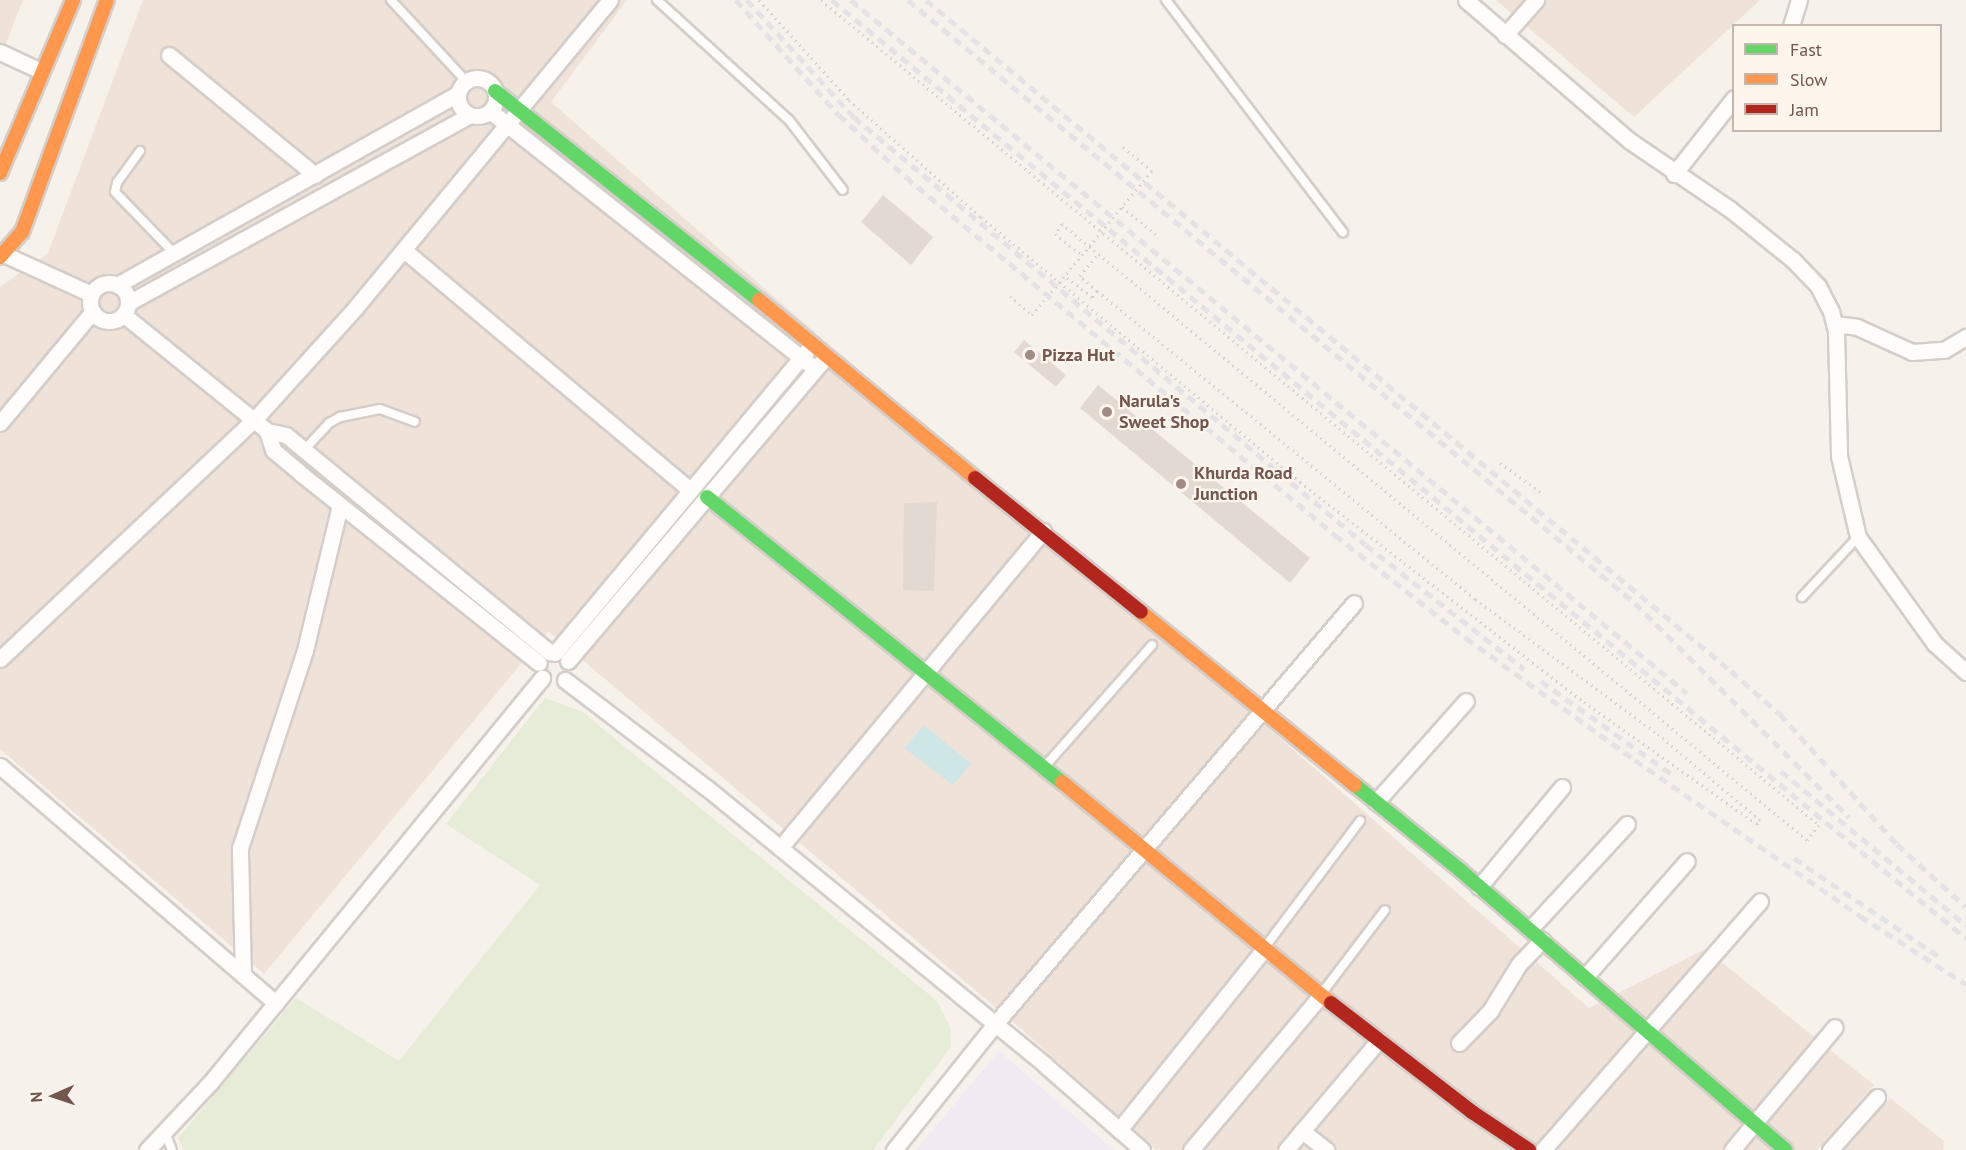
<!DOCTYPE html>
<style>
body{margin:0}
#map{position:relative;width:1966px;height:1150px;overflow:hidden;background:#f6f1eb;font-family:"PT Sans",sans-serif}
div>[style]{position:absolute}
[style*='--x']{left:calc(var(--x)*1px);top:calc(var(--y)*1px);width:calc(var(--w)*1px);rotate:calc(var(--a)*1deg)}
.residential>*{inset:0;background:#efe3d9}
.education>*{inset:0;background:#f2eaf2}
.green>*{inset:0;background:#e6ecd7}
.water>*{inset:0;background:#cee6e5}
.building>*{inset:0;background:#e2d9d3}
.path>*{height:3px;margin-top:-1.5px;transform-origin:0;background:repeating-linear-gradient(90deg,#d9d0ce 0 1.5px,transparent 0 6px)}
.roads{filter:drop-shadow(2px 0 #d5cdc8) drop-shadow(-2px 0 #d5cdc8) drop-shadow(0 2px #d5cdc8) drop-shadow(0 -2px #d5cdc8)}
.lane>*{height:8px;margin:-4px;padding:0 4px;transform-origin:4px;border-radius:4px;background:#fefdfc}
.street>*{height:15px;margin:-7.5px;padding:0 7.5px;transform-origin:7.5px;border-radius:7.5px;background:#fefdfc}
.street>.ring{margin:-7.5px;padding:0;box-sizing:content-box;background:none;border:15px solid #fefdfc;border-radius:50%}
.fast>*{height:14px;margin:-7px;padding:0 7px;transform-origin:7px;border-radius:7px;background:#63d668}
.slow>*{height:14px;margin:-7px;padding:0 7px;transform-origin:7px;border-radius:7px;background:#ff974d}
.jam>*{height:14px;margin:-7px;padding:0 7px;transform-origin:7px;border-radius:7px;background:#b3261e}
.rail>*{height:4.5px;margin-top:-2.25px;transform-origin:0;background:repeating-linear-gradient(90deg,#e4e2e4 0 9px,transparent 0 15px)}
.dots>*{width:16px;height:16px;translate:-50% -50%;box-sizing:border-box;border:3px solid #fef5ed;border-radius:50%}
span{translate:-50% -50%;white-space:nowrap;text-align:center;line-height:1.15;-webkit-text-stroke:4.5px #fef5ed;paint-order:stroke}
.poi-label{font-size:18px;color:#73564d;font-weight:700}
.left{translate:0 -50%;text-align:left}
.legend{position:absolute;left:1732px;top:24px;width:210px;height:108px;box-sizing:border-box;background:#fef5ed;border:2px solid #c6b5ad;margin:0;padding:8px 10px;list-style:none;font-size:18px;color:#73564d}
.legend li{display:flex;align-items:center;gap:12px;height:30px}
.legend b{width:30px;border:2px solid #c6b5ad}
.north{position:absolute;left:24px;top:1066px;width:60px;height:60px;-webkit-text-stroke:4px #fef5ed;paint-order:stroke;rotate:267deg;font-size:16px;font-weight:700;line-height:24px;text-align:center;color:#73564d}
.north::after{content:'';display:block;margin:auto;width:21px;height:27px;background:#73564d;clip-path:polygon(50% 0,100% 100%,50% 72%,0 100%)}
</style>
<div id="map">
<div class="residential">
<i style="clip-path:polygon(0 0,23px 0,0 59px)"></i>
<i style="clip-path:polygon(143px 0,627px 0,551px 102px,1589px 1008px,1705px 949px,1874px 1085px,1817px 1150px,1156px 1150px,1019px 1027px,548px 631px,264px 974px,0 749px,0 287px,48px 253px)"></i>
<i style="clip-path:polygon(1496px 0,1760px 0,1634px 117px)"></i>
<i style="clip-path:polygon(1890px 1098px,1944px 1141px,1943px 1150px,1845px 1150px)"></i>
</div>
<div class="education">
<i style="clip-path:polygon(999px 1051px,1114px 1150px,916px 1150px)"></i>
</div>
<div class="green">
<i style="clip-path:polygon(545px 698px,581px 711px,937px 1001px,950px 1027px,951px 1047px,873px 1150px,184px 1150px,178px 1138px,296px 998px,399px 1061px,540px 885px,446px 824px)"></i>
</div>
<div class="water">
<i style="clip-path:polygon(924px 725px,971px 764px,953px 785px,904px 748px)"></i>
</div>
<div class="building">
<i style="clip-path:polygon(883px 195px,933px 237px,911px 265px,861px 222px)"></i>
<i style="clip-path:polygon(1024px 340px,1066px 375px,1056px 387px,1014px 352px)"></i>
<i style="clip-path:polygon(1098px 385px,1310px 558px,1290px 583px,1080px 408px)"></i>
<i style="clip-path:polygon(937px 502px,934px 591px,903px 590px,904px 503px)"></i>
</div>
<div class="path">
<i style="--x:759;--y:0;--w:135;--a:48"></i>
<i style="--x:849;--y:100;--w:176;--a:41.6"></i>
<i style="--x:981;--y:217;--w:415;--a:39.7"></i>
<i style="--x:1300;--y:482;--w:359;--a:37.8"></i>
<i style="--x:1584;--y:702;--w:212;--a:35.2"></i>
<i style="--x:1757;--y:824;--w:5;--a:-53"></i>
<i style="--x:1760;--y:820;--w:137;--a:-140"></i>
<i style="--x:1655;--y:732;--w:224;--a:-143.5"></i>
<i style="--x:1475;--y:599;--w:488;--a:-140.8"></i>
<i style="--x:1097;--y:291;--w:8;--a:130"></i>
<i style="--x:1092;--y:297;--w:34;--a:-142"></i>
<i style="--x:821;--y:0;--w:1295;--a:39.58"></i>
<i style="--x:1819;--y:825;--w:19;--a:129"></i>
<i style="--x:1807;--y:840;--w:967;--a:-140.41"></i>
<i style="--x:1062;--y:224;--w:12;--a:125"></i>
<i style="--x:1055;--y:234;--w:34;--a:38"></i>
<i style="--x:1122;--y:207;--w:45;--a:38.7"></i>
<i style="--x:1097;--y:291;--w:23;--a:-139"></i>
<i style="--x:1080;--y:276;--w:28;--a:-51"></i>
<i style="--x:1010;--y:296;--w:29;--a:41"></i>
<i style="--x:1032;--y:315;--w:187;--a:-50.2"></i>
<i style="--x:1152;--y:171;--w:40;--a:-140"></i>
<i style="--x:1500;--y:463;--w:52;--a:35.5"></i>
</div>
<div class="roads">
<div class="lane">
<i style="--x:391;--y:0;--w:112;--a:47.2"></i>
<i style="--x:657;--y:0;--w:178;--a:42.3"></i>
<i style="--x:789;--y:120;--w:88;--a:52.4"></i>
<i style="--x:1166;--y:0;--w:292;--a:52.7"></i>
<i style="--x:140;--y:151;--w:39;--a:126"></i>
<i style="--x:117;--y:183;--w:9;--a:103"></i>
<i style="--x:115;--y:192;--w:85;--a:46"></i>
<i style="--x:304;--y:450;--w:37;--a:-47"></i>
<i style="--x:329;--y:423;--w:13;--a:-29"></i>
<i style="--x:340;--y:417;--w:41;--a:-11.3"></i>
<i style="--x:380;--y:409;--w:37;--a:20"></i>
<i style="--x:1802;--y:597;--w:82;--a:-47"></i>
<i style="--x:1046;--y:765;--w:160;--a:-48.5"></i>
<i style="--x:1265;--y:947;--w:158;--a:-53"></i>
<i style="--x:1322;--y:993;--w:104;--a:-52.8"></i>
<i style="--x:165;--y:1132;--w:19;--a:69"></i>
</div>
<div class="street">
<i style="--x:1466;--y:0;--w:216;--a:40.7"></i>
<i style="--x:1630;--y:141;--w:122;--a:34.3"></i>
<i style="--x:1731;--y:210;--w:80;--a:38.9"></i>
<i style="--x:1793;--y:260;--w:36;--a:46"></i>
<i style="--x:1818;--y:286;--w:28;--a:63"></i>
<i style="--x:1831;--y:311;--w:21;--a:76"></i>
<i style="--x:1836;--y:331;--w:125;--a:88.6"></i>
<i style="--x:1839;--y:456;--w:83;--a:76.8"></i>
<i style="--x:1858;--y:537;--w:132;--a:54.3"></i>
<i style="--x:1935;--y:644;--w:42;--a:42.1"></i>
<i style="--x:1791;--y:26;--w:27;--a:-73"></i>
<i style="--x:1505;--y:35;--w:47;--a:-48.5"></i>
<i style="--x:0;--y:52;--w:38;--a:25"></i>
<i style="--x:169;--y:55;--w:189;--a:39.4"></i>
<i class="ring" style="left:458px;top:78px;width:23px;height:23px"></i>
<i style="--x:490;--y:111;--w:415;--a:38.4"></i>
<i style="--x:1674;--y:174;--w:97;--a:-51.7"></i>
<i style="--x:404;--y:250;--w:373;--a:40"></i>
<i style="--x:6;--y:255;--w:94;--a:24.6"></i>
<i class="ring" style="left:90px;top:283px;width:23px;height:23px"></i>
<i style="--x:117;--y:285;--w:391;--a:-29.3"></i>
<i style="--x:128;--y:303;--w:390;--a:-28.8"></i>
<i style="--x:124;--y:315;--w:184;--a:39"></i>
<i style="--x:267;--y:431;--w:19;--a:12"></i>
<i style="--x:286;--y:435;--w:342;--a:39.5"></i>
<i style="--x:1834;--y:324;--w:23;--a:7"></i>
<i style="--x:1857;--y:327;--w:60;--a:24.4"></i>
<i style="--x:1912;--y:352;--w:32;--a:-4"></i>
<i style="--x:1944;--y:350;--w:26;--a:-31"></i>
<i style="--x:0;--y:423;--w:144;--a:-50.3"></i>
<i style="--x:267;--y:431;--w:20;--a:72"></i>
<i style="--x:273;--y:450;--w:35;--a:40"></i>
<i style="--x:300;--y:473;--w:305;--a:38.5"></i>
<i style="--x:555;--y:653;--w:393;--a:-50.2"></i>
<i style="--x:0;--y:659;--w:349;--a:-43.3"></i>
<i style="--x:254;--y:420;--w:152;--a:-47.9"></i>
<i style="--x:356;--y:307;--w:398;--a:-50.4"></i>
<i style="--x:568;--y:661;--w:393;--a:-49.7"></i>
<i style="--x:565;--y:680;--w:178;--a:37.3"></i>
<i style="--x:707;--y:788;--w:437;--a:39.3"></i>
<i style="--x:1045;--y:1065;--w:129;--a:41.2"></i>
<i style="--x:0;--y:766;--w:364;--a:40.7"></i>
<i style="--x:1376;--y:802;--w:135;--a:-48.3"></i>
<i style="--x:780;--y:848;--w:412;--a:-50.3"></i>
<i style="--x:1479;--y:887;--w:130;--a:-50.3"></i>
<i style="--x:1530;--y:929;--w:143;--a:-47.3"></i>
<i style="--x:243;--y:975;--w:127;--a:-91.4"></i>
<i style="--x:240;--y:848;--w:208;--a:-71.8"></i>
<i style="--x:305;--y:650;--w:149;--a:-76.4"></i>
<i style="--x:1585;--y:977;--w:154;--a:-48.7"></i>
<i style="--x:1459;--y:1043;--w:45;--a:-45.9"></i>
<i style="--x:1490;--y:1011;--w:55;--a:-58.3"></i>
<i style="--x:1519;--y:964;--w:33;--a:-46"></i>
<i style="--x:1119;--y:1130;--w:232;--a:-51.3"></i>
<i style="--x:1302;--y:1131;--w:31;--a:38"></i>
<i style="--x:147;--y:1150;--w:92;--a:-46.8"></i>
<i style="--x:210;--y:1083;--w:524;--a:-50.66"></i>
<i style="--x:894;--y:1150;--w:161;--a:-51.3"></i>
<i style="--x:995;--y:1024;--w:553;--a:-49.54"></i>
<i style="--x:1191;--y:1150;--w:202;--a:-50"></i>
<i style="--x:1286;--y:1150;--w:144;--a:-49.8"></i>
<i style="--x:1543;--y:1150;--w:330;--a:-48.9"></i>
<i style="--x:1732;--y:1150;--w:160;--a:-50.1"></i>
<i style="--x:1830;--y:1150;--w:71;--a:-48.4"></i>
</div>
<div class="fast">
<i style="--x:495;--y:91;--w:337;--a:38.4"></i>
<i style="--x:707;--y:497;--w:455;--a:38.8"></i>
<i style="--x:1355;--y:785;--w:135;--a:39"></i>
<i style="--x:1460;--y:870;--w:429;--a:40.7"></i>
</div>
<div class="slow">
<i style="--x:0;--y:173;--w:188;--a:-67.1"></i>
<i style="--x:0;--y:257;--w:33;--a:-49"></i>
<i style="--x:22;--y:232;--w:247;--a:-69.9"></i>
<i style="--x:759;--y:300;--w:280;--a:39.5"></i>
<i style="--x:1141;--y:612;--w:275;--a:39"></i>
<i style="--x:1062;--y:782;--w:348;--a:39.4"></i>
</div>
<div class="jam">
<i style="--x:975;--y:478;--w:213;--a:38.9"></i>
<i style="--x:1331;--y:1003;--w:178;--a:37.7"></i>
<i style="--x:1472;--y:1112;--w:69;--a:33.7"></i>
</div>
</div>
<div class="rail">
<i style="--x:736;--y:0;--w:154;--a:48.2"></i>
<i style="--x:839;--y:115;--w:91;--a:42.8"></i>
<i style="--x:906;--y:177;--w:559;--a:39.84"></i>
<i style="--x:1335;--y:535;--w:167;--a:38.2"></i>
<i style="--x:1466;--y:638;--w:208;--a:35.8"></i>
<i style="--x:1635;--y:760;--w:274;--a:34.7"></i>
<i style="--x:1860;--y:916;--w:126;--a:32.7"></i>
<i style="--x:747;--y:0;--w:159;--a:47.6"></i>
<i style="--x:854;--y:117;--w:667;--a:39.89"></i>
<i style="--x:1366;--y:545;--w:201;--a:38.1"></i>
<i style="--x:832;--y:0;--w:1472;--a:39.6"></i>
<i style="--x:851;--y:0;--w:1086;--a:39.66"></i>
<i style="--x:908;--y:0;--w:945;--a:39.67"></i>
<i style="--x:1635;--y:603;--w:303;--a:45"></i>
<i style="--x:926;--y:0;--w:1048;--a:39.81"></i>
<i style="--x:1731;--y:671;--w:65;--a:41.3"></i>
<i style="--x:1780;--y:714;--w:175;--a:48"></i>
<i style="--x:1897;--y:844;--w:93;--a:42.4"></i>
<i style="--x:1541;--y:681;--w:162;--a:35.5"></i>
<i style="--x:1781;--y:771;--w:241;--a:39.8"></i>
<i style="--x:1794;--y:858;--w:174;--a:34.2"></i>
</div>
<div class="dots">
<i style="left:1030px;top:355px;background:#a18c84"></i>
<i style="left:1107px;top:412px;background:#a18c84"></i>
<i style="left:1181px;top:484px;background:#a18c84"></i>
</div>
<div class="poi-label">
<span class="left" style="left:1042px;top:355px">Pizza Hut</span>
<span class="left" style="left:1119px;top:412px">Narula's<br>Sweet Shop</span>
<span class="left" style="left:1194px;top:484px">Khurda Road<br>Junction</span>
</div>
<ul class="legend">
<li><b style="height:8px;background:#63d668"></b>Fast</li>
<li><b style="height:8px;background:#ff974d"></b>Slow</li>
<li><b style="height:8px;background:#b3261e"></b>Jam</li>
</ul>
<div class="north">N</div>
</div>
